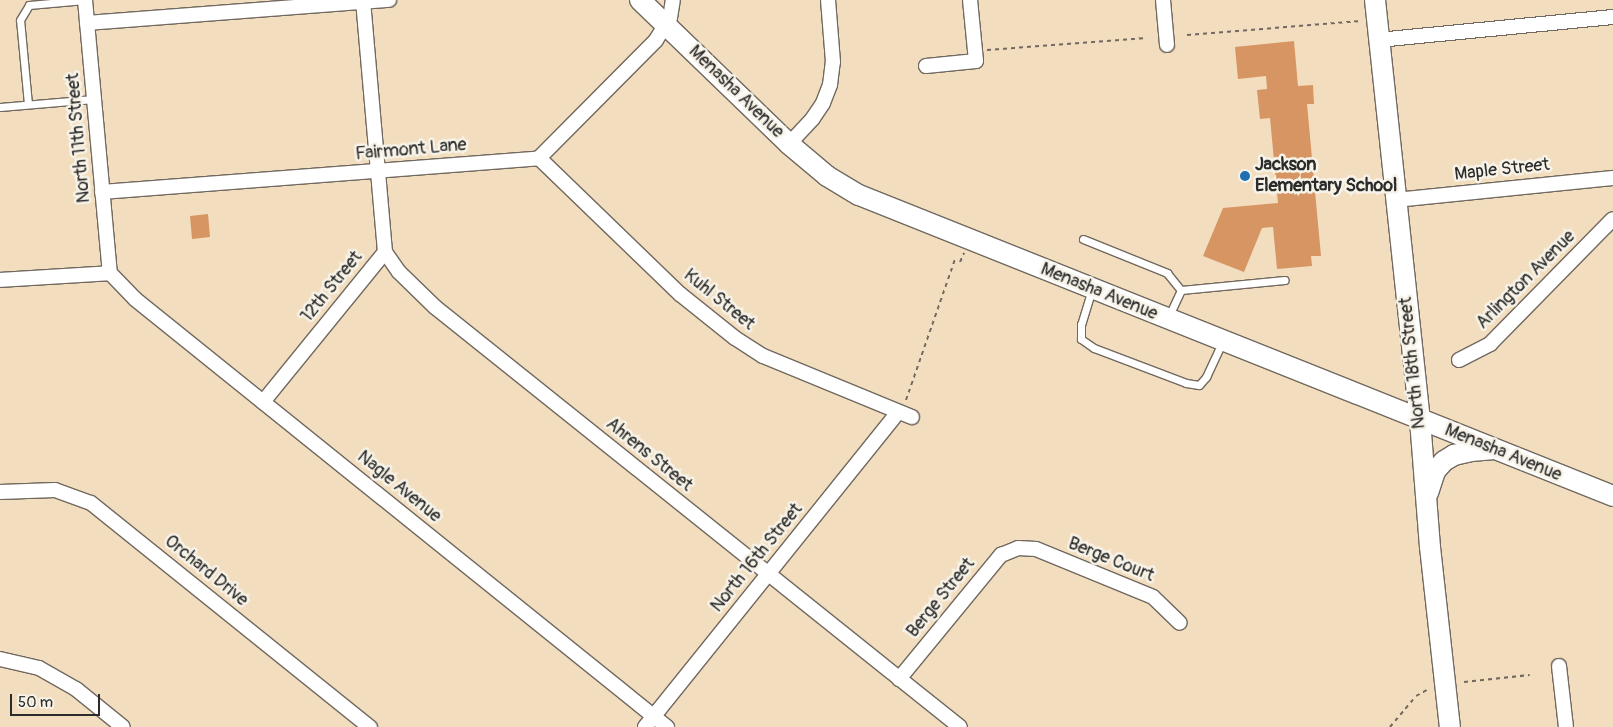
<!DOCTYPE html>
<style>
body{margin:0}
#map{position:relative;width:1613px;height:727px;overflow:hidden;background:#f3ddbf;font-family:Pangolin,sans-serif}
div>[style]{position:absolute}
[style*='--x']{left:calc(var(--x)*1px);top:calc(var(--y)*1px);width:calc(var(--w)*1px);rotate:calc(var(--a)*1deg)}
.building>*{inset:0;background:#d69563}
.path>*{height:2px;margin-top:-1px;transform-origin:0;background:repeating-linear-gradient(90deg,#71695f 0 4px,transparent 0 8px)}
.roads{filter:drop-shadow(1px 0 #71695f) drop-shadow(-1px 0 #71695f) drop-shadow(0 1px #71695f) drop-shadow(0 -1px #71695f)}
.lane>*{height:7px;margin:-3.5px;padding:0 3.5px;transform-origin:3.5px;border-radius:3.5px;background:#fff}
.street>*{height:14px;margin:-7px;padding:0 7px;transform-origin:7px;border-radius:7px;background:#fff}
.secondary>*{height:20px;margin:-10px;padding:0 10px;transform-origin:10px;border-radius:10px;background:#fff}
.dots>*{width:14px;height:14px;translate:-50% -50%;box-sizing:border-box;border:2px solid #f7f3e8;border-radius:50%}
span{translate:-50% -50%;white-space:nowrap;text-align:center;line-height:1.15;-webkit-text-stroke:5px #f7f3e8;paint-order:stroke}
.street-label{font-size:18px;color:#2b2b2b}
.poi-label{font-size:18px;color:#2b2b2b;font-weight:700}
.left{translate:0 -50%;text-align:left}
.scale{position:absolute;left:10px;top:694px;width:90px;height:22px;box-sizing:border-box;border:2px solid #2b2b2b;border-top:0;padding-left:6px;font-size:15px;line-height:18px;white-space:nowrap;color:#2b2b2b;-webkit-text-stroke:4px #f7f3e8;paint-order:stroke}
</style>
<div id="map">
<div class="building">
<i style="clip-path:polygon(1294px 41px,1298px 86px,1313px 85px,1314px 104px,1307px 104px,1321px 256px,1311px 256px,1312px 266px,1277px 269px,1273px 227px,1262px 228px,1244px 272px,1203px 256px,1223px 208px,1278px 203px,1270px 118px,1260px 119px,1257px 90px,1267px 89px,1266px 76px,1238px 79px,1235px 47px)"></i>
<i style="clip-path:polygon(208px 214px,210px 237px,192px 239px,190px 216px)"></i>
</div>
<div class="path">
<i style="--x:1187;--y:35;--w:174;--a:-4.6"></i>
<i style="--x:987;--y:50;--w:160;--a:-4.3"></i>
<i style="--x:960;--y:262;--w:10;--a:-66"></i>
<i style="--x:906;--y:400;--w:149;--a:-70.8"></i>
<i style="--x:1464;--y:682;--w:66;--a:-6.1"></i>
<i style="--x:1390;--y:727;--w:40;--a:-50"></i>
<i style="--x:1416;--y:696;--w:13;--a:-29"></i>
</div>
<div class="roads">
<div class="lane">
<i style="--x:28;--y:104;--w:84;--a:-95.4"></i>
<i style="--x:20;--y:20;--w:17;--a:-59"></i>
<i style="--x:29;--y:5;--w:56;--a:-5.1"></i>
<i style="--x:0;--y:107;--w:94;--a:-4.9"></i>
<i style="--x:1083;--y:239;--w:91;--a:22"></i>
<i style="--x:1167;--y:273;--w:22;--a:51"></i>
<i style="--x:1181;--y:290;--w:29;--a:115"></i>
<i style="--x:1092;--y:289;--w:37;--a:107"></i>
<i style="--x:1081;--y:324;--w:15;--a:90"></i>
<i style="--x:1081;--y:339;--w:16;--a:35"></i>
<i style="--x:1094;--y:348;--w:98;--a:20.8"></i>
<i style="--x:1186;--y:383;--w:13;--a:9"></i>
<i style="--x:1199;--y:385;--w:11;--a:-49"></i>
<i style="--x:1206;--y:377;--w:38;--a:-65"></i>
<i style="--x:1181;--y:290;--w:104;--a:-5.5"></i>
</div>
<div class="street">
<i style="--x:85;--y:0;--w:274;--a:84.8"></i>
<i style="--x:1163;--y:0;--w:45;--a:84.9"></i>
<i style="--x:87;--y:23;--w:303;--a:-4.4"></i>
<i style="--x:1378;--y:40;--w:236;--a:-5.6"></i>
<i style="--x:926;--y:66;--w:50;--a:-5.7"></i>
<i style="--x:976;--y:61;--w:61;--a:-95.6"></i>
<i style="--x:789;--y:144;--w:35;--a:-47"></i>
<i style="--x:813;--y:118;--w:18;--a:-56"></i>
<i style="--x:823;--y:103;--w:19;--a:-69"></i>
<i style="--x:830;--y:85;--w:23;--a:-83"></i>
<i style="--x:833;--y:62;--w:62;--a:-94.6"></i>
<i style="--x:539;--y:158;--w:196;--a:44"></i>
<i style="--x:680;--y:294;--w:70;--a:38.7"></i>
<i style="--x:735;--y:338;--w:33;--a:33"></i>
<i style="--x:763;--y:356;--w:161;--a:22.3"></i>
<i style="--x:102;--y:192;--w:438;--a:-4.4"></i>
<i style="--x:539;--y:158;--w:166;--a:-45.2"></i>
<i style="--x:656;--y:40;--w:26;--a:-58"></i>
<i style="--x:670;--y:18;--w:18;--a:-81"></i>
<i style="--x:1395;--y:200;--w:219;--a:-5.8"></i>
<i style="--x:385;--y:252;--w:24;--a:55"></i>
<i style="--x:399;--y:272;--w:50;--a:44.2"></i>
<i style="--x:435;--y:307;--w:672;--a:38.66"></i>
<i style="--x:110;--y:273;--w:36;--a:46"></i>
<i style="--x:135;--y:299;--w:683;--a:38.82"></i>
<i style="--x:0;--y:280;--w:110;--a:-3.6"></i>
<i style="--x:1459;--y:360;--w:35;--a:-27"></i>
<i style="--x:1490;--y:344;--w:175;--a:-45.5"></i>
<i style="--x:263;--y:402;--w:193;--a:-50.9"></i>
<i style="--x:385;--y:252;--w:253;--a:-95"></i>
<i style="--x:0;--y:492;--w:55;--a:-2.1"></i>
<i style="--x:55;--y:490;--w:38;--a:20"></i>
<i style="--x:91;--y:503;--w:358;--a:38.8"></i>
<i style="--x:0;--y:659;--w:40;--a:13"></i>
<i style="--x:39;--y:668;--w:43;--a:29.6"></i>
<i style="--x:76;--y:689;--w:60;--a:39"></i>
<i style="--x:1559;--y:666;--w:61;--a:83.5"></i>
<i style="--x:899;--y:679;--w:161;--a:-50.6"></i>
<i style="--x:1001;--y:555;--w:18;--a:-22"></i>
<i style="--x:1018;--y:548;--w:18;--a:3"></i>
<i style="--x:1036;--y:549;--w:126;--a:22.3"></i>
<i style="--x:1153;--y:597;--w:37;--a:44"></i>
<i style="--x:645;--y:727;--w:404;--a:-51.2"></i>
</div>
<div class="secondary">
<i style="--x:640;--y:0;--w:207;--a:44"></i>
<i style="--x:789;--y:144;--w:50;--a:40.1"></i>
<i style="--x:827;--y:176;--w:37;--a:31"></i>
<i style="--x:859;--y:195;--w:812;--a:21.76"></i>
<i style="--x:1375;--y:0;--w:422;--a:83.9"></i>
<i style="--x:1420;--y:420;--w:127;--a:85.5"></i>
<i style="--x:1430;--y:547;--w:181;--a:83.7"></i>
<i style="--x:1428;--y:493;--w:23;--a:-72"></i>
<i style="--x:1435;--y:471;--w:13;--a:-48"></i>
<i style="--x:1444;--y:461;--w:12;--a:-31"></i>
<i style="--x:1454;--y:455;--w:17;--a:-13"></i>
<i style="--x:1471;--y:451;--w:21;--a:-5"></i>
</div>
</div>
<div class="dots">
<i style="left:1245px;top:176px;background:#1f6fb2"></i>
</div>
<div class="street-label">
<span style="left:736px;top:92px;rotate:44deg">Menasha Avenue</span>
<span style="left:79px;top:138px;rotate:-95deg">North 11th Street</span>
<span style="left:411px;top:150px;rotate:-5deg">Fairmont Lane</span>
<span style="left:1502px;top:170px;rotate:-6deg">Maple Street</span>
<span style="left:1526px;top:280px;rotate:-45deg">Arlington Avenue</span>
<span style="left:332px;top:287px;rotate:-51deg">12th Street</span>
<span style="left:1099px;top:292px;rotate:22deg">Menasha Avenue</span>
<span style="left:719px;top:300px;rotate:39deg">Kuhl Street</span>
<span style="left:1413px;top:363px;rotate:-96deg">North 18th Street</span>
<span style="left:1503px;top:453px;rotate:22deg">Menasha Avenue</span>
<span style="left:649px;top:455px;rotate:39deg">Ahrens Street</span>
<span style="left:399px;top:487px;rotate:39deg">Nagle Avenue</span>
<span style="left:757px;top:558px;rotate:-51deg">North 16th Street</span>
<span style="left:1111px;top:560px;rotate:22deg">Berge Court</span>
<span style="left:206px;top:571px;rotate:39deg">Orchard Drive</span>
<span style="left:941px;top:598px;rotate:-51deg">Berge Street</span>
</div>
<div class="poi-label">
<span class="left" style="left:1255px;top:176px">Jackson<br>Elementary School</span>
</div>
<div class="scale">50 m</div>
</div>
